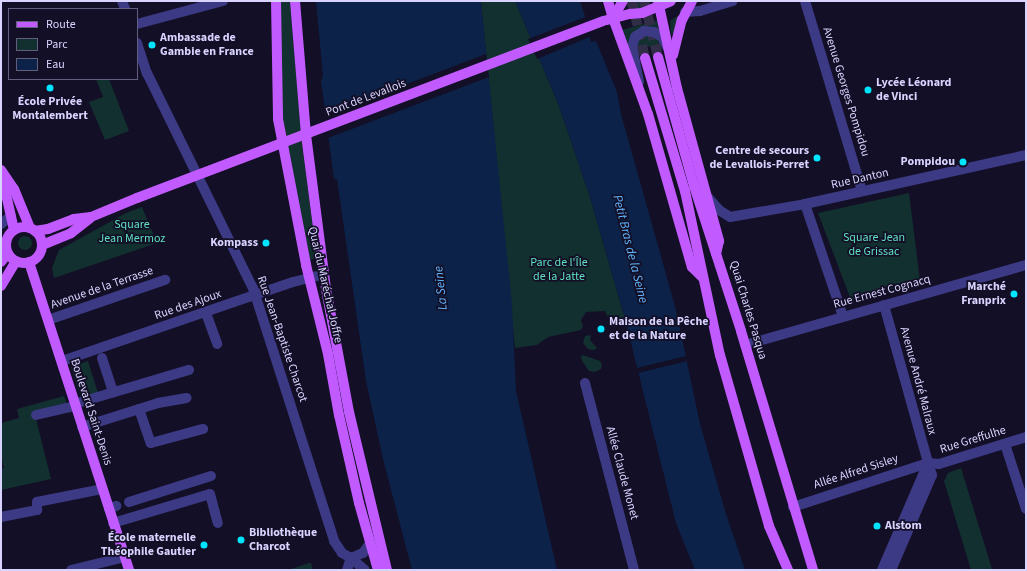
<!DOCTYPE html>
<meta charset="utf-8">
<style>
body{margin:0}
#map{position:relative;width:1027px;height:571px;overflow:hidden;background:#130f26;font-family:"Source Sans 3",sans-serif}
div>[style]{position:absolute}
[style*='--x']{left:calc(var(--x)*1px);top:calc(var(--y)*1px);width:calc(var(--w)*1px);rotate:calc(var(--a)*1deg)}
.green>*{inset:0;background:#12302f}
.round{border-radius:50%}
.water>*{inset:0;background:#0c2248}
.pier>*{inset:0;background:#130f26}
.major-tunnel>*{height:10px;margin-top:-5px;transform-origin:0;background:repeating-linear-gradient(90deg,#312d47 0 10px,transparent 0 15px)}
.minor>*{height:10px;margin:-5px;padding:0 5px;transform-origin:5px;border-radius:5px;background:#3d3a85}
.major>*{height:10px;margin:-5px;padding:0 5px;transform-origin:5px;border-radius:5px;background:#c25bff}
.major>.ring{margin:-5px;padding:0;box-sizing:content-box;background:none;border:10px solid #c25bff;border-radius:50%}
.major-bridge>*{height:10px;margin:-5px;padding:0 5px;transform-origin:5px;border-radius:5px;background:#c25bff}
.dots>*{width:11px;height:11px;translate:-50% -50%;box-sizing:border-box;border:2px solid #130f26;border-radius:50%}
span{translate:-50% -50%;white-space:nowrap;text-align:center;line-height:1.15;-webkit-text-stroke:3.5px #130f26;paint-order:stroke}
.poi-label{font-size:12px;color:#d9d4ff;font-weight:700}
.left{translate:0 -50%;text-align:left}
.right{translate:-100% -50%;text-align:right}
.street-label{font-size:12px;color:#d9d4ff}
.park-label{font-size:12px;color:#5fe0c0}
.water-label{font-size:13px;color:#62b6ff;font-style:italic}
.frame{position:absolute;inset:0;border:2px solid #d9d4ff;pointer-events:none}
.legend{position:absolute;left:8px;top:8px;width:130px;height:72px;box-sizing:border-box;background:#130f26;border:1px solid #625e7d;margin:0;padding:5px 7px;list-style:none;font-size:12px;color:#d9d4ff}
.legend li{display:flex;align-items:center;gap:8px;height:20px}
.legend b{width:20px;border:1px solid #625e7d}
</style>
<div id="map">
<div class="green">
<i style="clip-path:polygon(279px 1px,290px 1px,302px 145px,317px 258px,310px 260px,282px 118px)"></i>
<i style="clip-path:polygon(481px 1px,515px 1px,559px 106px,590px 197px,625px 319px,611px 323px,605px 311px,586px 312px,581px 320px,583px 326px,581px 330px,548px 337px,537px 345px,515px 348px)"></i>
<i style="clip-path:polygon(628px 1px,649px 1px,645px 7px,638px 9px,627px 7px)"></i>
<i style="clip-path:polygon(679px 15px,674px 33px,671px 34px,670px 21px)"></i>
<i style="clip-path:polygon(658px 20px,659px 30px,652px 27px,628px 45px,622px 30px)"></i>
<i style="clip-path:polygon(642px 36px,654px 36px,661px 44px,662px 50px,650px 46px,641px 50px,639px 57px,636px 43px)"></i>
<i style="clip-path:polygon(96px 79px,109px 79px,129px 131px,105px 140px,89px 102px,103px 97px)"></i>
<i style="clip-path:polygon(909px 193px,920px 281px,851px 300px,818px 213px)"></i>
<i style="clip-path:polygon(142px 207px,157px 243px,54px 278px,52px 268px,59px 250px,126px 213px)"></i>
<i class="round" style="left:18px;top:236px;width:14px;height:14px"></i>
<i style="clip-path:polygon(591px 335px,590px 340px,597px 348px,594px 350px,588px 349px,583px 343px,585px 336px)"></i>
<i style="clip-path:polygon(583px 355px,600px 361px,602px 365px,601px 369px,595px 372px,589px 371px,582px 361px,581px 356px)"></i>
<i style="clip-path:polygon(88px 361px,98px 393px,81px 398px,71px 367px)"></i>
<i style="clip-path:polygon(64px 396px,67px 404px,36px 419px,51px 479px,1px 490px,1px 469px,4px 468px,1px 457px,1px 423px,19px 418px,17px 409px)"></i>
<i style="clip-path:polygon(961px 468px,992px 569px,989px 570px,971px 570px,944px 481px,948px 473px)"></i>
<i style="clip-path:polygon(309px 563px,311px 563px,313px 570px,288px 570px)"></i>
</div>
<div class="water">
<i style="clip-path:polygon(316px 1px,481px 1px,512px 304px,516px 391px,557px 570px,412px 570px,383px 459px,366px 381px,337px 179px,334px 179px,321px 81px,323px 76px)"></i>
<i style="clip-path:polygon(515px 1px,580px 1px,585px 16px,591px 42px,596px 41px,617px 92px,621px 114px,676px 310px,700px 424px,726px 514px,745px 570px,695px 570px,676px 523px,625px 319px,590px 197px,559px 106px)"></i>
</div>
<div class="pier">
<i style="clip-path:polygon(588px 16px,592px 36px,537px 59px,528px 39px)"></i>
<i style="clip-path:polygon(486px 54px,489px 77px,328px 138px,325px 115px)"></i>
<i style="clip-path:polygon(686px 356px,687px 361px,638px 373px,637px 368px)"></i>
</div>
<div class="major-tunnel">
<i style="--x:632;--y:1;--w:58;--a:77.2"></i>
<i style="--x:644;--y:1;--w:58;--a:76"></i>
</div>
<div class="minor">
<i style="--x:122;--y:1;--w:9;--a:69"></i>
<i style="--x:805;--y:1;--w:198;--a:73.3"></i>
<i style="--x:685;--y:12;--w:15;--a:-4"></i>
<i style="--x:700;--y:11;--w:34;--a:-17"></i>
<i style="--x:137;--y:24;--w:89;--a:-15"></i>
<i style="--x:137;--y:43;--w:32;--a:72"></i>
<i style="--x:147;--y:73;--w:240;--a:63.8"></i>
<i style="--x:253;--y:288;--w:266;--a:72.2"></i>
<i style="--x:334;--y:541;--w:14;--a:56"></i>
<i style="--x:342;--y:553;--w:10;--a:29"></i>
<i style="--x:351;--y:558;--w:18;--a:41"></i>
<i style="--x:639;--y:82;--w:36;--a:-101"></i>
<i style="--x:632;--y:47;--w:10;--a:-73"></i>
<i style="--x:635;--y:37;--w:11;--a:-34"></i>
<i style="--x:644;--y:31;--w:10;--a:6"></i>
<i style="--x:654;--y:32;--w:9;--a:32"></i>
<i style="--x:662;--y:37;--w:11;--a:63"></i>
<i style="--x:706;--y:195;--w:20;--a:49"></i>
<i style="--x:719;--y:210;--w:13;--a:32"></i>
<i style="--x:730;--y:217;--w:76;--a:-9.8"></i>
<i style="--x:805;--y:204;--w:226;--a:-12.5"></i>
<i style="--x:805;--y:204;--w:118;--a:71.3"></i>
<i style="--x:1;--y:224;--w:13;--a:-39"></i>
<i style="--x:884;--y:305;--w:164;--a:74.4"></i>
<i style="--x:928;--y:463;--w:13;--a:72"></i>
<i style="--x:932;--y:475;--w:103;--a:113.3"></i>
<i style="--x:206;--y:313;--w:33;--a:70"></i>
<i style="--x:48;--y:320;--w:124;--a:-18.9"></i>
<i style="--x:745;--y:345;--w:292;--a:-15.9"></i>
<i style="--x:102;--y:358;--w:36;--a:72"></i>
<i style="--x:62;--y:361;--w:244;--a:-18.9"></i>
<i style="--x:293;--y:282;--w:32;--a:-14"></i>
<i style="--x:585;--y:383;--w:193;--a:75.3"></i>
<i style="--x:74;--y:404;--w:120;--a:-16.5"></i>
<i style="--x:139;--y:409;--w:36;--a:71"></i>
<i style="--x:151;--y:443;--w:54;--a:-15.1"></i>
<i style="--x:36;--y:415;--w:40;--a:-13"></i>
<i style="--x:82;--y:427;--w:80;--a:-17.5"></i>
<i style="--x:158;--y:403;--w:29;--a:-10"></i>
<i style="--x:1005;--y:444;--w:68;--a:72.1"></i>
<i style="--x:129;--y:502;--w:86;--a:-17.6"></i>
<i style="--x:793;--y:507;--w:142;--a:-18.1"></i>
<i style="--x:928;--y:463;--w:11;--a:5"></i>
<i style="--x:939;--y:464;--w:91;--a:-17.2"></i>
<i style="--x:109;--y:509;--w:8;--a:-23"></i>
<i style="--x:1;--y:517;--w:37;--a:-11"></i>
<i style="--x:37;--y:510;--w:8;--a:-90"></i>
<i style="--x:37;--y:502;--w:66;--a:-11.3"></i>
<i style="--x:113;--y:523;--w:101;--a:-16.6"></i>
<i style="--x:210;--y:494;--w:30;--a:75"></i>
<i style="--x:351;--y:558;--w:13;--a:-23"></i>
<i style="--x:363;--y:553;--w:14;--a:-54"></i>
<i style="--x:71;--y:570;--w:56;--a:-13.5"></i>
<i style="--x:347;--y:570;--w:13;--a:-72"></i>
<i style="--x:882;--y:570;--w:116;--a:-66.7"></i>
</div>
<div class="major">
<i style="--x:276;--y:1;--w:118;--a:89"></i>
<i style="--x:278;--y:119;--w:149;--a:79.1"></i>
<i style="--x:306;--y:265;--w:92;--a:76.1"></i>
<i style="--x:328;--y:354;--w:62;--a:79.8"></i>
<i style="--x:339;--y:415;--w:90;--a:77.2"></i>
<i style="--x:359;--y:503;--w:70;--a:74.2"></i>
<i style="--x:295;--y:1;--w:134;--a:85.3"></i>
<i style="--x:306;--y:135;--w:155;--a:82.6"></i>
<i style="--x:326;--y:289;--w:125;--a:79.4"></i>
<i style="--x:349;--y:412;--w:163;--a:76.5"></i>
<i style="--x:608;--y:1;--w:18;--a:74"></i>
<i style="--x:613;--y:18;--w:102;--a:70"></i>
<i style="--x:648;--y:114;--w:159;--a:74"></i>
<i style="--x:692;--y:267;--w:16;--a:45"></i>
<i style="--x:658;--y:1;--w:89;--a:77.7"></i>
<i style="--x:677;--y:88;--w:159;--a:74.6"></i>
<i style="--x:719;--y:241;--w:13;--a:103"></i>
<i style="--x:613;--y:18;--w:20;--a:-60"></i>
<i style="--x:607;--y:20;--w:24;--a:-15"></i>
<i style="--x:630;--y:14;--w:12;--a:-5"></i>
<i style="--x:642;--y:13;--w:31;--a:-22"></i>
<i style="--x:673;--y:55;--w:36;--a:-76"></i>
<i style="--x:682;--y:20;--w:21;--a:-62"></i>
<i style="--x:658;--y:57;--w:134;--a:74.4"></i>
<i style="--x:694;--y:186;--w:152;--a:72"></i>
<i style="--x:741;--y:331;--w:250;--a:73.2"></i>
<i style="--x:645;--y:58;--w:139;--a:73.3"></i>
<i style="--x:685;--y:191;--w:168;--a:78"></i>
<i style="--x:720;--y:355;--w:178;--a:74"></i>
<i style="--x:769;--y:526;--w:48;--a:66.6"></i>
<i style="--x:1;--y:170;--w:23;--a:56"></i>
<i style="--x:14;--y:189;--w:42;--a:67.7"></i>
<i style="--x:2;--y:176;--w:55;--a:77.5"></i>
<i class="ring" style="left:6px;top:227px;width:26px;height:26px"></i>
<i style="--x:35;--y:231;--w:13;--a:-9"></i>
<i style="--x:48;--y:229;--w:28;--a:-21"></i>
<i style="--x:74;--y:219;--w:17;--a:-7"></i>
<i style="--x:91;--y:217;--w:50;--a:-22.4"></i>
<i style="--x:42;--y:245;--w:31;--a:-22"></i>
<i style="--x:71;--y:233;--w:24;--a:-38"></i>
<i style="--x:1;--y:262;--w:11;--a:-52"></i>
<i style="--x:29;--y:262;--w:324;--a:72"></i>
<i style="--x:1;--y:286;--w:29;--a:-59"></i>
</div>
<div class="major-bridge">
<i style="--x:137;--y:198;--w:499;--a:-20.8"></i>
</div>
<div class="dots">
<i style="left:152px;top:45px;background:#00e5ff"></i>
<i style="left:50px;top:88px;background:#00e5ff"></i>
<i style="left:868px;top:90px;background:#00e5ff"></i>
<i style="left:817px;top:158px;background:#00e5ff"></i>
<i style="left:963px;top:162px;background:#00e5ff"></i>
<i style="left:266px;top:243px;background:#00e5ff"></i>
<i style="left:1014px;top:294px;background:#00e5ff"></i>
<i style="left:601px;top:329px;background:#00e5ff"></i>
<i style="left:877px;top:526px;background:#00e5ff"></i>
<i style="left:241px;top:540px;background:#00e5ff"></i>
<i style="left:204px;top:545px;background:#00e5ff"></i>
</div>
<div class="poi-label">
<span class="left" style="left:160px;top:45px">Ambassade de<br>Gambie en France</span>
<span class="left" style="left:876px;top:90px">Lycée Léonard<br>de Vinci</span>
<span style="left:50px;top:109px">École Privée<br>Montalembert</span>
<span class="right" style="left:809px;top:158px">Centre de secours<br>de Levallois-Perret</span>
<span class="right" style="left:955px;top:162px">Pompidou</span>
<span class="right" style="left:258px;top:243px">Kompass</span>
<span class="right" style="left:1006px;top:294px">Marché<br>Franprix</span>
<span class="left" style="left:609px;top:329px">Maison de la Pêche<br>et de la Nature</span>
<span class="left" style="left:885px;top:526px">Alstom</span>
<span class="left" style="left:249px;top:540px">Bibliothèque<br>Charcot</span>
<span class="right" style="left:196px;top:545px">École maternelle<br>Théophile Gautier</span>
</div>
<div class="street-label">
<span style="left:846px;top:92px;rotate:73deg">Avenue Georges Pompidou</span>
<span style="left:366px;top:98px;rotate:-21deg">Pont de Levallois</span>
<span style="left:860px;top:179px;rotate:-13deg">Rue Danton</span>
<span style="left:325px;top:285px;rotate:77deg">Quai du Maréchal Joffre</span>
<span style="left:102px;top:288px;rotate:-19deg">Avenue de la Terrasse</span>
<span style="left:882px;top:292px;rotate:-15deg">Rue Ernest Cognacq</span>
<span style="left:188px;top:305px;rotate:-19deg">Rue des Ajoux</span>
<span style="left:748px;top:310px;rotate:73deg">Quai Charles Pasqua</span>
<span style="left:282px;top:339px;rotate:71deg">Rue Jean-Baptiste Charcot</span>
<span style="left:918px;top:381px;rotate:75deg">Avenue André Malraux</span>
<span style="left:91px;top:412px;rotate:72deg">Boulevard Saint-Denis</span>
<span style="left:973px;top:440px;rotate:-17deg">Rue Greffulhe</span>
<span style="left:856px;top:472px;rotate:-18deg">Allée Alfred Sisley</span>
<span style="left:622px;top:473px;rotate:75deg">Allée Claude Monet</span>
</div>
<div class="park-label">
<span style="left:132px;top:232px">Square<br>Jean Mermoz</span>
<span style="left:874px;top:245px">Square Jean<br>de Grissac</span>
<span style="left:559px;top:270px">Parc de l'Île<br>de la Jatte</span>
</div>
<div class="water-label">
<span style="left:630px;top:249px;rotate:76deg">Petit Bras de la Seine</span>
<span style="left:441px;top:288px;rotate:-96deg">La Seine</span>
</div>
<div class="frame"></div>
<ul class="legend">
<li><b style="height:5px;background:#c25bff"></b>Route</li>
<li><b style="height:11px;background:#12302f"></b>Parc</li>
<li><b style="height:11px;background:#0c2248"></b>Eau</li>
</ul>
</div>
